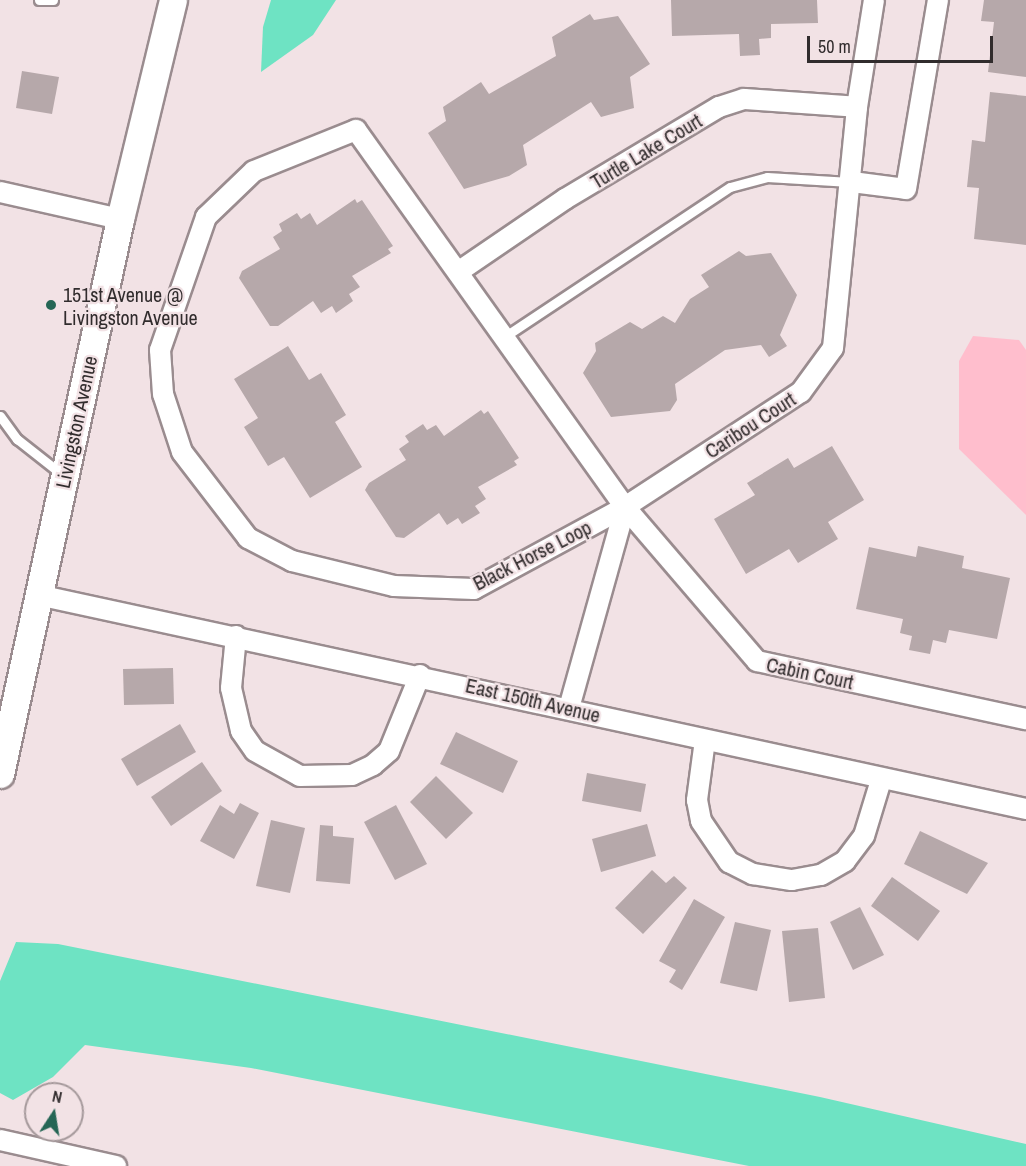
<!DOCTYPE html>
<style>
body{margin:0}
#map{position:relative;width:1026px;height:1166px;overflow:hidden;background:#f2e2e5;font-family:"Archivo Narrow",sans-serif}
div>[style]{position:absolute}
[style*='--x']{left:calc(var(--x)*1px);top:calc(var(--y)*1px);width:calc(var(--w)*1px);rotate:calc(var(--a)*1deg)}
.green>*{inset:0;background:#ffbecd}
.water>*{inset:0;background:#6ee3c3}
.building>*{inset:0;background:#b6a8aa}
.roads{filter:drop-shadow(2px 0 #9a8c8f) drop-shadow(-2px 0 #9a8c8f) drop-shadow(0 2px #9a8c8f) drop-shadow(0 -2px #9a8c8f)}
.lane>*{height:9px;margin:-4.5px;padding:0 4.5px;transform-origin:4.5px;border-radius:4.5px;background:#fff}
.street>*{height:20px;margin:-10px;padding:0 10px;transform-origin:10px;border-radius:10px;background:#fff}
.secondary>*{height:27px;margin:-13.5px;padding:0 13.5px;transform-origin:13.5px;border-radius:13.5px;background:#fff}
.dots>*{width:16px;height:16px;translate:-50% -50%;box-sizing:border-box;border:3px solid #f2e2e5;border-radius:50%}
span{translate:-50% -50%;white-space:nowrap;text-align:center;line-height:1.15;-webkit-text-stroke:4.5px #f2e2e5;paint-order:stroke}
.street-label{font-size:20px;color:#312c2d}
.poi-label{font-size:20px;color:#312c2d}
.left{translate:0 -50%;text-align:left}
.north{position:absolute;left:24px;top:1082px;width:60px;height:60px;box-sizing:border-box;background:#f2e2e5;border:2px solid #a5999b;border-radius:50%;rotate:12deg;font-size:16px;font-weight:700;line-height:24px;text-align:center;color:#312c2d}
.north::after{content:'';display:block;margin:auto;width:21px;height:27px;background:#256655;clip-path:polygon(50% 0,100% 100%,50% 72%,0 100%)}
.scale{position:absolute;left:807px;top:36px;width:186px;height:27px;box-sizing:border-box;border:3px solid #312c2d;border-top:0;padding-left:8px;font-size:18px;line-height:21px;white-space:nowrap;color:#312c2d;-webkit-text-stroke:4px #f2e2e5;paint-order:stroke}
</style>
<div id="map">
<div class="green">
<i style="clip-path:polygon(973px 336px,1019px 340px,1026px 350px,1026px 515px,959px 449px,959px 361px)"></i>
</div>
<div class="water">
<i style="clip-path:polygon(271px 0,336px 0,313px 35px,261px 72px,263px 27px)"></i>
<i style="clip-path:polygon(16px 942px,58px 944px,820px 1097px,1026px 1144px,1026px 1166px,749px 1166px,251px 1068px,85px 1045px,53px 1077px,13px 1100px,0 1093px,0 981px)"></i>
</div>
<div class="building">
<i style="clip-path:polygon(671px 0,817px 0,818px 23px,771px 24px,771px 38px,759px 39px,760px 55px,740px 56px,739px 34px,672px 36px)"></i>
<i style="clip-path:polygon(984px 0,1026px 0,1026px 77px,988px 72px,994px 22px,981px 21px)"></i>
<i style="clip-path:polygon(590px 14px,594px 20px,618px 16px,650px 64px,630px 77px,634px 108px,601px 117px,591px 102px,523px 145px,527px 165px,509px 176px,464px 189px,428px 133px,446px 121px,443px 107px,481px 82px,489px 94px,556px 56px,552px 37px)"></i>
<i style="clip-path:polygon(22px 71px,59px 77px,52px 114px,16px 108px)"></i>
<i style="clip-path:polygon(990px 92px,1026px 96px,1026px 245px,974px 239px,979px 188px,967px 187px,972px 140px,985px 142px)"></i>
<i style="clip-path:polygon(355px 199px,357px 203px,362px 200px,393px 246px,388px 249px,391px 253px,352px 276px,360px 287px,349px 294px,353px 301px,336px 313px,332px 306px,321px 313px,313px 301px,278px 326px,270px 326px,239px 278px,242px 271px,280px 249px,273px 237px,282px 231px,279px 224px,297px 213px,301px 219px,310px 213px,317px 225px)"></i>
<i style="clip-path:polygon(739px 251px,746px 256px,771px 253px,797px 295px,780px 335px,787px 346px,769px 357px,761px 345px,725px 350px,675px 384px,677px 400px,670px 411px,611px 417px,583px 373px,596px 351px,595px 343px,630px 322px,642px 329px,663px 316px,675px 323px,690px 299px,709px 287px,701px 275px)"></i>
<i style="clip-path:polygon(288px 346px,309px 380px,321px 373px,346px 415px,335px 422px,362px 467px,310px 498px,284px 457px,268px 466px,244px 427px,258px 418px,234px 379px)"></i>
<i style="clip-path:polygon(481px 410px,484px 414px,488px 411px,519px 458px,514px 461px,517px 465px,478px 487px,486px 499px,475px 506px,480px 513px,462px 524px,458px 518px,447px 525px,439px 513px,404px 538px,396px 537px,365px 490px,369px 483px,406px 460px,399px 449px,409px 442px,405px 436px,423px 424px,427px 430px,436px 425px,444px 436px)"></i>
<i style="clip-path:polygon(832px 446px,864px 500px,828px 522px,838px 539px,798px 563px,789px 549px,746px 574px,714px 519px,755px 495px,747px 483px,788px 458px,794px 468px)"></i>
<i style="clip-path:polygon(918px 546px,964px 556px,962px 568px,1010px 578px,997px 639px,949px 630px,946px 643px,933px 640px,930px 654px,909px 650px,912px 636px,900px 633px,903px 619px,856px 609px,869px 547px,916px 557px)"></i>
<i style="clip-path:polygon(173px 668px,174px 704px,124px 705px,123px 669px)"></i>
<i style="clip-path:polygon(180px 724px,196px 752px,137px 786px,121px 759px)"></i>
<i style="clip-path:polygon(456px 732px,518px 761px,503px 793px,440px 764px)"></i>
<i style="clip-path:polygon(202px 762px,222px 791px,171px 826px,151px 797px)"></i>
<i style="clip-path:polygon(587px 773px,646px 784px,641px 812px,582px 801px)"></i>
<i style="clip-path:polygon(436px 776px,473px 813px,446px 839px,410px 802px)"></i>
<i style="clip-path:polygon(240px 803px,259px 813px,234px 859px,200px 841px,220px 805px,234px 814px)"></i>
<i style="clip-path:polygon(396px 805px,427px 864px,395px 880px,364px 822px)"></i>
<i style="clip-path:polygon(271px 820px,305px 828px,290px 893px,256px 886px)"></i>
<i style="clip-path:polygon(647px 824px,656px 856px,601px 872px,592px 839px)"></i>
<i style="clip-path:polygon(320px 825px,333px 826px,333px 836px,354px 838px,350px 884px,316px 881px)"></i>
<i style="clip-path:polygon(920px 831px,988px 863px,967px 894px,904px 864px)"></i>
<i style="clip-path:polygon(652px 870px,666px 883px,674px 876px,687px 888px,643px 934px,615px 908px)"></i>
<i style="clip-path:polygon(892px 877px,940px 911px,918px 941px,871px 906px)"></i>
<i style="clip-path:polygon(694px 899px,725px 917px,682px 990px,669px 982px,676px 970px,659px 961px)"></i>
<i style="clip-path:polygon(860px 907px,884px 955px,853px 970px,830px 922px)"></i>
<i style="clip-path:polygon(735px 922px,771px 930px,757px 991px,720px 983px)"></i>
<i style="clip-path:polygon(818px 928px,825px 998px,789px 1002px,782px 931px)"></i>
</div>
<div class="roads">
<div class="lane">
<i style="--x:39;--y:0;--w:14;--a:0"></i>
<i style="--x:504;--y:337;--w:271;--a:-33.6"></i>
<i style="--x:730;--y:187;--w:38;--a:-15"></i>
<i style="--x:767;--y:177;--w:83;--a:3.4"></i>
<i style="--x:0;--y:416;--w:29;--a:54"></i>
<i style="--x:17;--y:439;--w:55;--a:38.3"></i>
</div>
<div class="street">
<i style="--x:852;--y:182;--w:54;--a:7.4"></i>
<i style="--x:906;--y:189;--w:192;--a:-80.4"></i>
<i style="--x:0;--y:192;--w:123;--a:12.7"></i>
<i style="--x:458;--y:272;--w:130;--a:-34.3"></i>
<i style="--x:565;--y:199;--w:179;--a:-30.9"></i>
<i style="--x:719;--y:107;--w:26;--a:-18"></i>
<i style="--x:744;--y:99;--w:113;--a:4"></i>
<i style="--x:625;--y:507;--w:172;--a:151.5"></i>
<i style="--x:474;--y:589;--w:80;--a:-177.9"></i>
<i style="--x:394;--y:586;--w:105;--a:-166.2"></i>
<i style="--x:292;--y:561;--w:50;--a:-152.4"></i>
<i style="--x:248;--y:538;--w:108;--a:-127.5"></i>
<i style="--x:182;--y:452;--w:61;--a:-108.1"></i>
<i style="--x:163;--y:394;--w:44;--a:-93.9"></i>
<i style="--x:160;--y:350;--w:141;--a:-70.9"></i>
<i style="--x:206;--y:217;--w:66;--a:-43.8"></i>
<i style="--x:254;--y:171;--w:110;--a:-21.9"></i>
<i style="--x:356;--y:130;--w:463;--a:54.5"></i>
<i style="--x:625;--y:507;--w:203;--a:49.4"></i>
<i style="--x:757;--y:661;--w:275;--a:12.2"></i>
<i style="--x:38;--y:595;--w:1011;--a:12.22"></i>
<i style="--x:236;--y:636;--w:52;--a:95.5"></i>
<i style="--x:231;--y:688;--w:44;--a:76.9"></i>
<i style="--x:241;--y:731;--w:24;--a:55"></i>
<i style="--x:255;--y:751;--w:51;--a:29.1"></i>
<i style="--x:300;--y:776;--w:52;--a:-1.1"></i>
<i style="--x:352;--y:775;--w:23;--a:-25"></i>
<i style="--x:373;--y:765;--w:21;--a:-41"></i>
<i style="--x:389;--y:751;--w:82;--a:-67.8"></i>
<i style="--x:569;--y:708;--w:209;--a:-74.4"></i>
<i style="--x:625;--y:507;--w:210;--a:-33.2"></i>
<i style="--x:801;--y:392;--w:54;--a:-54"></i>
<i style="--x:833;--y:348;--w:242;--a:-84.3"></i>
<i style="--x:857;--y:107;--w:108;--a:-81"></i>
<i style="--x:705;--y:740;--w:61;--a:97.6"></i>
<i style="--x:697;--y:800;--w:21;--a:79"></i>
<i style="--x:701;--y:821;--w:50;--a:55.7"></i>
<i style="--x:729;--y:862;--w:27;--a:27"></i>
<i style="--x:753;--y:874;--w:39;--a:9"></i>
<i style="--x:792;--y:880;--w:29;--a:-10"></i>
<i style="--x:821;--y:875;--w:28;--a:-30"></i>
<i style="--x:845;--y:861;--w:31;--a:-53"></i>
<i style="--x:864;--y:836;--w:59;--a:-73.1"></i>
<i style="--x:0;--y:1140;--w:119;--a:12.6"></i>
</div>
<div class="secondary">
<i style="--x:0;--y:774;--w:568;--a:-77.8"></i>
<i style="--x:120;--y:219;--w:225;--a:-76.4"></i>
</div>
</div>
<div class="dots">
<i style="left:51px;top:305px;background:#256655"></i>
</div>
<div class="street-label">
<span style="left:646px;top:151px;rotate:-31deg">Turtle Lake Court</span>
<span style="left:76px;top:422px;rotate:-78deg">Livingston Avenue</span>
<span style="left:750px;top:425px;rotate:-33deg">Caribou Court</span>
<span style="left:532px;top:555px;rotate:-27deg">Black Horse Loop</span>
<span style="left:810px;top:673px;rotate:12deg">Cabin Court</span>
<span style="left:533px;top:700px;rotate:13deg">East 150th Avenue</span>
</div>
<div class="poi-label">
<span class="left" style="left:63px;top:306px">151st Avenue @<br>Livingston Avenue</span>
</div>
<div class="north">N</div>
<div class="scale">50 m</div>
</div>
